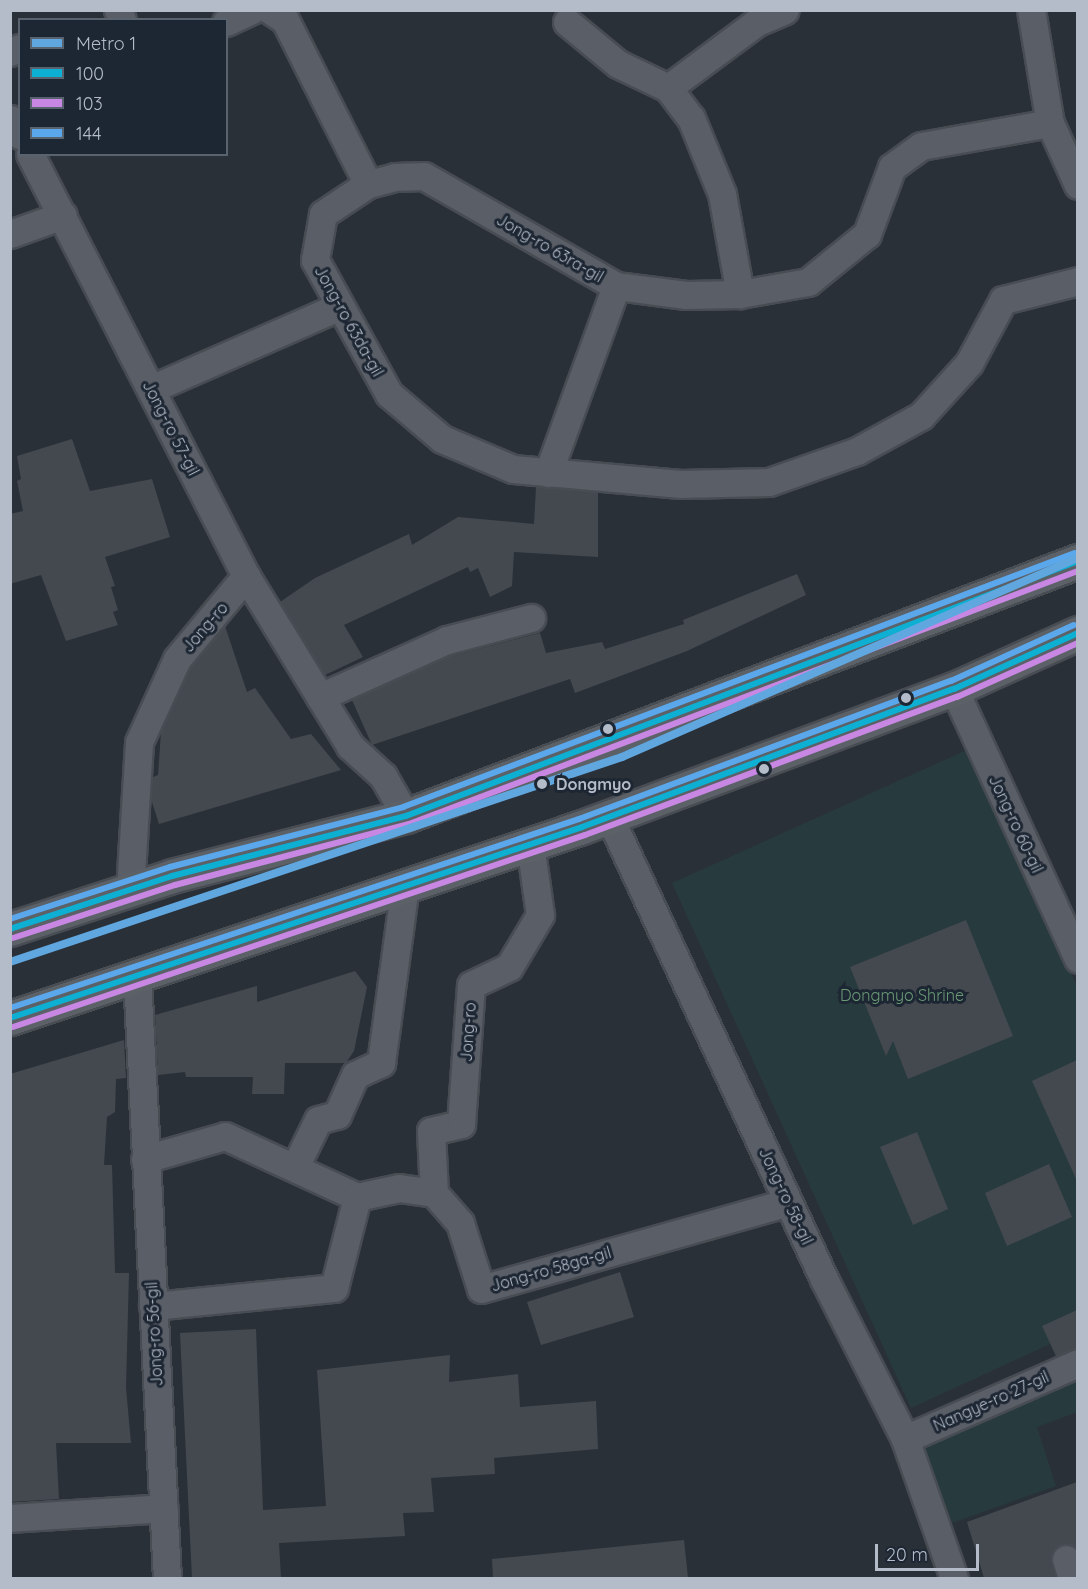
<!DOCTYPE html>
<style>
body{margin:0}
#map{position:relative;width:1088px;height:1589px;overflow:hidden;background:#2a3038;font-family:Quicksand,sans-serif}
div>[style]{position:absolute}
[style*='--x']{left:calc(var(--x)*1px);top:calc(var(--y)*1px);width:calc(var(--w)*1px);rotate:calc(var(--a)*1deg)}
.green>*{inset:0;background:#273a3e}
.building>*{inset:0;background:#444950}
.roads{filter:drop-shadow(2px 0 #484c53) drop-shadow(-2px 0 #484c53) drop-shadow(0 2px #484c53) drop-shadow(0 -2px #484c53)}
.minor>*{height:27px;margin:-13.5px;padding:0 13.5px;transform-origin:13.5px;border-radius:13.5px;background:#5a5e66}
.primary>*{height:33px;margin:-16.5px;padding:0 16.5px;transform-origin:16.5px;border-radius:16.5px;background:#5c6168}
.bus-1>*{height:6px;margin:-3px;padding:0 3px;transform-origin:3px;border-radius:3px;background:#0dafd3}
.bus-2>*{height:6px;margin:-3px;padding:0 3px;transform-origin:3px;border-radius:3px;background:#c787e3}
.bus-3>*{height:6px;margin:-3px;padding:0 3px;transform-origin:3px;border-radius:3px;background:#5aa8eb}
.metro-1>*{height:8px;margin:-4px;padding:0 4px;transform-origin:4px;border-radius:4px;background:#60a7e0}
.dots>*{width:16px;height:16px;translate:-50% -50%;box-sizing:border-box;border:3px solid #1d2633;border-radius:50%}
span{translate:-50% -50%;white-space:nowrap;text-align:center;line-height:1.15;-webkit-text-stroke:6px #1d2633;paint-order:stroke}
.street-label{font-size:16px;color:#b4bcc9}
.stop-label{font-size:16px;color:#b4bcc9;font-weight:700}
.left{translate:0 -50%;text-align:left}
.park-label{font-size:16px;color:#6b9a76}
.frame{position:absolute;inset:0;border:12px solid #b4bcc9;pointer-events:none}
.legend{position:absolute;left:18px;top:18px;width:210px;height:138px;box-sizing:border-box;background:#1d2633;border:2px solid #59626f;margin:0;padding:8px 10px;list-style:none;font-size:18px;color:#b4bcc9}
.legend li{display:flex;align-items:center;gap:12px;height:30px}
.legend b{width:30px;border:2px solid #59626f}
.scale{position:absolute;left:875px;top:1544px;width:104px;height:27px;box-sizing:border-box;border:3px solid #b4bcc9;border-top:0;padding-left:8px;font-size:18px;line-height:21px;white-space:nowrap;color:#b4bcc9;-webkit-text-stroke:4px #1d2633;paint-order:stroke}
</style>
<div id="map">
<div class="green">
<i style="clip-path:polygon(969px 749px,1077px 986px,1077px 1349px,1057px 1359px,1050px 1344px,911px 1408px,672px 883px)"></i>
<i style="clip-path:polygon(1077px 1371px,1077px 1412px,1037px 1427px,1056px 1486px,952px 1523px,924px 1460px,921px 1444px)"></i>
</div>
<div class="building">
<i style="clip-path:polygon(72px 439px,90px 491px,152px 479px,170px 537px,105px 557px,115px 586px,111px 587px,118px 610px,113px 612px,118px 625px,66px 641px,41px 575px,10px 584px,10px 514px,23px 511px,17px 481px,21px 479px,17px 456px)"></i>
<i style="clip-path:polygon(536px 487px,598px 492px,598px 557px,514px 552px,512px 586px,490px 597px,478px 568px,470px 572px,468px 567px,344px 625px,363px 657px,325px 675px,280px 602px,315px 578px,409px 534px,412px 545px,458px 517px,534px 524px)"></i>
<i style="clip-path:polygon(797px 574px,806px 595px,687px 651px,575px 693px,570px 679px,372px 745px,352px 700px,447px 657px,540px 633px,546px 653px,602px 642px,605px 649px,684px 624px,683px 620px)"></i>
<i style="clip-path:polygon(225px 626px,247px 692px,255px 688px,291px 739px,311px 734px,341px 770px,159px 824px,151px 799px,153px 777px,158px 775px,161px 732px,190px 667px)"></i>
<i style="clip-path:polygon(966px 920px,1013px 1036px,908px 1079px,893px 1041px,886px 1056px,850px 967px)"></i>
<i style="clip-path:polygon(355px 971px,367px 987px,354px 1051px,346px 1063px,285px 1063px,284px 1094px,252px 1094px,253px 1077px,186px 1077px,185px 1072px,158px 1075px,155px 1015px,257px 986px,257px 1002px)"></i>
<i style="clip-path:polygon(124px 1040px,126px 1078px,116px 1079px,115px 1112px,107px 1117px,104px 1165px,112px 1165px,115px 1273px,129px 1273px,126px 1388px,131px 1443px,56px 1443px,59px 1499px,10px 1502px,10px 1074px)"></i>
<i style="clip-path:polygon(1077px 1060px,1077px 1181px,1032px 1081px)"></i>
<i style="clip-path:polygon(917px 1132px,948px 1209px,913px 1225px,880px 1147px)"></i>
<i style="clip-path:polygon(1049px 1164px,1072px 1217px,1007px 1246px,985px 1193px)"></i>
<i style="clip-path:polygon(620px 1272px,634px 1317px,541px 1345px,527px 1302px)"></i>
<i style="clip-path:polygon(1077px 1310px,1077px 1348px,1056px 1356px,1042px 1326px)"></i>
<i style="clip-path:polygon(256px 1329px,263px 1510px,326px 1506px,317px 1370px,450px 1355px,449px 1382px,518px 1374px,520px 1407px,596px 1401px,598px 1449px,494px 1458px,495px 1474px,431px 1478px,434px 1512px,403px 1513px,405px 1536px,279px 1543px,281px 1578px,192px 1578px,180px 1333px)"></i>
<i style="clip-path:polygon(1077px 1482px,1077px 1549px,1069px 1544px,1054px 1549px,1051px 1563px,1056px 1578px,984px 1578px,967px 1522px)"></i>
<i style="clip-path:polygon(684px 1540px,688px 1578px,493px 1578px,492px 1559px)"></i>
</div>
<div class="roads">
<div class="minor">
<i style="--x:118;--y:10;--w:11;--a:68"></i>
<i style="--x:270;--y:10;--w:18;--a:34"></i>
<i style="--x:285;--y:20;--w:184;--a:63.2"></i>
<i style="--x:1031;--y:10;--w:115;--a:80.5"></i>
<i style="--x:1050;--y:123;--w:68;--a:65.7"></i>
<i style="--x:226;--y:22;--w:29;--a:-25"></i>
<i style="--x:567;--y:22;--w:66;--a:39.5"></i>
<i style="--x:618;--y:64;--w:55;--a:25.6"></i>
<i style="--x:668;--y:88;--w:38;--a:53"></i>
<i style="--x:691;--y:118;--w:82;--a:67.8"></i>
<i style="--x:722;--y:194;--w:102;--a:79.8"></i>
<i style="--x:10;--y:52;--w:11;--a:-22"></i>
<i style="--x:668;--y:88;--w:111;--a:-36.6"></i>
<i style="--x:757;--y:22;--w:30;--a:-23"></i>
<i style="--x:10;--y:119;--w:19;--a:58"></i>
<i style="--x:1050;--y:123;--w:131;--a:169.9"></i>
<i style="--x:921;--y:146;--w:36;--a:144"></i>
<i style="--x:892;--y:167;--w:72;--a:110.5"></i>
<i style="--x:867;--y:234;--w:76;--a:140.9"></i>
<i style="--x:808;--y:282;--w:69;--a:170"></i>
<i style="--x:740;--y:294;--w:54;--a:178.9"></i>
<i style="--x:686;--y:295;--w:71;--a:-172.7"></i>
<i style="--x:616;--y:286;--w:221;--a:-150.2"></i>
<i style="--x:424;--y:176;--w:29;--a:178"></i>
<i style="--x:395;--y:177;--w:28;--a:165"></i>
<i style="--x:368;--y:184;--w:54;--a:146.3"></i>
<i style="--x:323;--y:214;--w:47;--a:99.9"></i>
<i style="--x:315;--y:260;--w:153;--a:61.1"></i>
<i style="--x:389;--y:394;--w:70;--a:40.3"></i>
<i style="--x:442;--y:439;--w:77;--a:22.9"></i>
<i style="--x:513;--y:469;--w:168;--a:5.1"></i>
<i style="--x:680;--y:484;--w:89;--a:-1.3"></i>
<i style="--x:769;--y:482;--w:93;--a:-19.4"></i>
<i style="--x:857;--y:451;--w:73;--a:-28.7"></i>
<i style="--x:921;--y:416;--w:72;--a:-47.8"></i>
<i style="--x:969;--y:363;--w:72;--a:-61.6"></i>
<i style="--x:1003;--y:300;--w:77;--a:-14.2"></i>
<i style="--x:30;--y:154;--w:474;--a:62.9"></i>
<i style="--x:246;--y:576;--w:199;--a:58.5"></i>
<i style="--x:350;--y:746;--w:45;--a:42.3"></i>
<i style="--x:383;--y:776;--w:46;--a:60.1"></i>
<i style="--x:10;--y:234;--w:56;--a:-19.7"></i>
<i style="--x:151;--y:389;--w:206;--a:-23.7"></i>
<i style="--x:548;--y:473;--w:199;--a:-70"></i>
<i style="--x:954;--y:689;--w:297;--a:65.3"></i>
<i style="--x:320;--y:697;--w:139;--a:-24.2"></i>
<i style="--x:447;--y:640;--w:87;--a:-14.7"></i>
<i style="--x:609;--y:816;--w:510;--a:65.09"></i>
<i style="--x:824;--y:1279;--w:179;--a:63.1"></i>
<i style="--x:905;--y:1439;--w:147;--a:70.6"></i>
<i style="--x:130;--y:890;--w:148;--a:-86.5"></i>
<i style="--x:139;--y:742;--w:91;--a:-65.4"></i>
<i style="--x:177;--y:659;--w:108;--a:-50.3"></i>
<i style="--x:137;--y:976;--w:603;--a:87.15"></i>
<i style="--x:145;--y:1159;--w:83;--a:-16"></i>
<i style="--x:225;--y:1136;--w:145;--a:24.8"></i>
<i style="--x:295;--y:1167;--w:52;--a:-63.9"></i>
<i style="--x:318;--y:1120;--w:20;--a:-15"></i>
<i style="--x:337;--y:1115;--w:44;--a:-65.8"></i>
<i style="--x:355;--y:1075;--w:29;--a:-25"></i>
<i style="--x:381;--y:1063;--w:179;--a:-82.3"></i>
<i style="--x:434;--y:1193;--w:62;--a:-92.8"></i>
<i style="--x:431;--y:1131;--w:31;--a:-13"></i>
<i style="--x:461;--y:1124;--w:139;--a:-85.9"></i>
<i style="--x:471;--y:985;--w:42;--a:-25.3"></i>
<i style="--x:509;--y:967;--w:61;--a:-59.2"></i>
<i style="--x:540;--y:915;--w:72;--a:-98"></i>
<i style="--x:153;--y:1306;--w:182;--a:-5.7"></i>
<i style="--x:334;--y:1288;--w:94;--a:-75.8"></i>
<i style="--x:357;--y:1197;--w:43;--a:-12.1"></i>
<i style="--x:399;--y:1188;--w:35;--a:8"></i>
<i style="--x:434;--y:1193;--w:40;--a:49"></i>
<i style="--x:460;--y:1223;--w:69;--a:72.3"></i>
<i style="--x:481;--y:1289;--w:319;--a:-15.8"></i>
<i style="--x:905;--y:1439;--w:189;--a:-23.7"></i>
<i style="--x:10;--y:1518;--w:154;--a:-3.7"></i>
<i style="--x:1066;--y:1559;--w:20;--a:72"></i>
</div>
<div class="primary">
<i style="--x:10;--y:929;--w:170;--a:-18.1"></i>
<i style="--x:172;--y:876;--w:242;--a:-14.4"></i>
<i style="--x:406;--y:816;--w:719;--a:-20.78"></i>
<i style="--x:10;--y:1018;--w:603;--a:-18.46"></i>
<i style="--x:582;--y:827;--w:397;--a:-20.4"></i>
<i style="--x:954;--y:689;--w:136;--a:-24.3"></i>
</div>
</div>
<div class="bus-1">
<i style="--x:10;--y:929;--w:170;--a:-18.1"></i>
<i style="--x:172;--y:876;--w:242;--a:-14.4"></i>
<i style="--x:406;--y:816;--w:719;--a:-20.78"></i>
<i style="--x:10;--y:1018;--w:603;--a:-18.46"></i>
<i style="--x:582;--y:827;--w:397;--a:-20.4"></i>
<i style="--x:954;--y:689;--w:136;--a:-24.3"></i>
</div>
<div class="bus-2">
<i style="--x:13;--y:938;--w:170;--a:-18.1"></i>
<i style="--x:175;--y:885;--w:242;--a:-14.6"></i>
<i style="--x:409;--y:824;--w:715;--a:-20.72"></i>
<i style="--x:13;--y:1027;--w:603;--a:-18.56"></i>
<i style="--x:585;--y:835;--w:397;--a:-20.4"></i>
<i style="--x:957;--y:697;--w:133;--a:-24.1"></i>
</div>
<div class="bus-3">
<i style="--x:10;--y:919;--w:168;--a:-18"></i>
<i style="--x:170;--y:867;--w:241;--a:-14.4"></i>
<i style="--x:403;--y:807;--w:718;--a:-20.71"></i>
<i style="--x:10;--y:1008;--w:600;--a:-18.37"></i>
<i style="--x:579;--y:819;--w:397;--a:-20.4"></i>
<i style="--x:951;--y:681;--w:135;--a:-24.5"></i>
</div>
<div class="metro-1">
<i style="--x:10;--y:962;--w:645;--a:-18.52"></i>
<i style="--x:622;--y:757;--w:498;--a:-23.6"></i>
</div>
<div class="dots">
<i style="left:906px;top:698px;background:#b4bcc9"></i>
<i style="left:608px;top:729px;background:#b4bcc9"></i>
<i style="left:764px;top:769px;background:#b4bcc9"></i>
<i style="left:542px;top:784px;background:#b4bcc9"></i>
</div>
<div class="street-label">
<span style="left:550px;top:248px;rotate:30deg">Jong-ro 63ra-gil</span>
<span style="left:349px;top:321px;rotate:61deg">Jong-ro 63da-gil</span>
<span style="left:171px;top:428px;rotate:63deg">Jong-ro 57-gil</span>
<span style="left:205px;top:627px;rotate:-49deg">Jong-ro</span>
<span style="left:1016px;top:824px;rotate:65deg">Jong-ro 60-gil</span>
<span style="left:468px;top:1032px;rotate:-86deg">Jong-ro</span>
<span style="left:786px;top:1196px;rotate:65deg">Jong-ro 58-gil</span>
<span style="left:551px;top:1269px;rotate:-16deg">Jong-ro 58ga-gil</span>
<span style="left:154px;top:1334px;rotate:-93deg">Jong-ro 56-gil</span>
<span style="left:991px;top:1401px;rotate:-24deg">Nangye-ro 27-gil</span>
</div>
<div class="stop-label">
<span class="left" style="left:556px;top:784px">Dongmyo</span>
</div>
<div class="park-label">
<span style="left:902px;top:995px">Dongmyo Shrine</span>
</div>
<div class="frame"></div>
<ul class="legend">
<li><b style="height:8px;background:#60a7e0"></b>Metro 1</li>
<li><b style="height:8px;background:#0dafd3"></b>100</li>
<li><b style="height:8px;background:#c787e3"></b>103</li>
<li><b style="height:8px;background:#5aa8eb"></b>144</li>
</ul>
<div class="scale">20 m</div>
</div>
